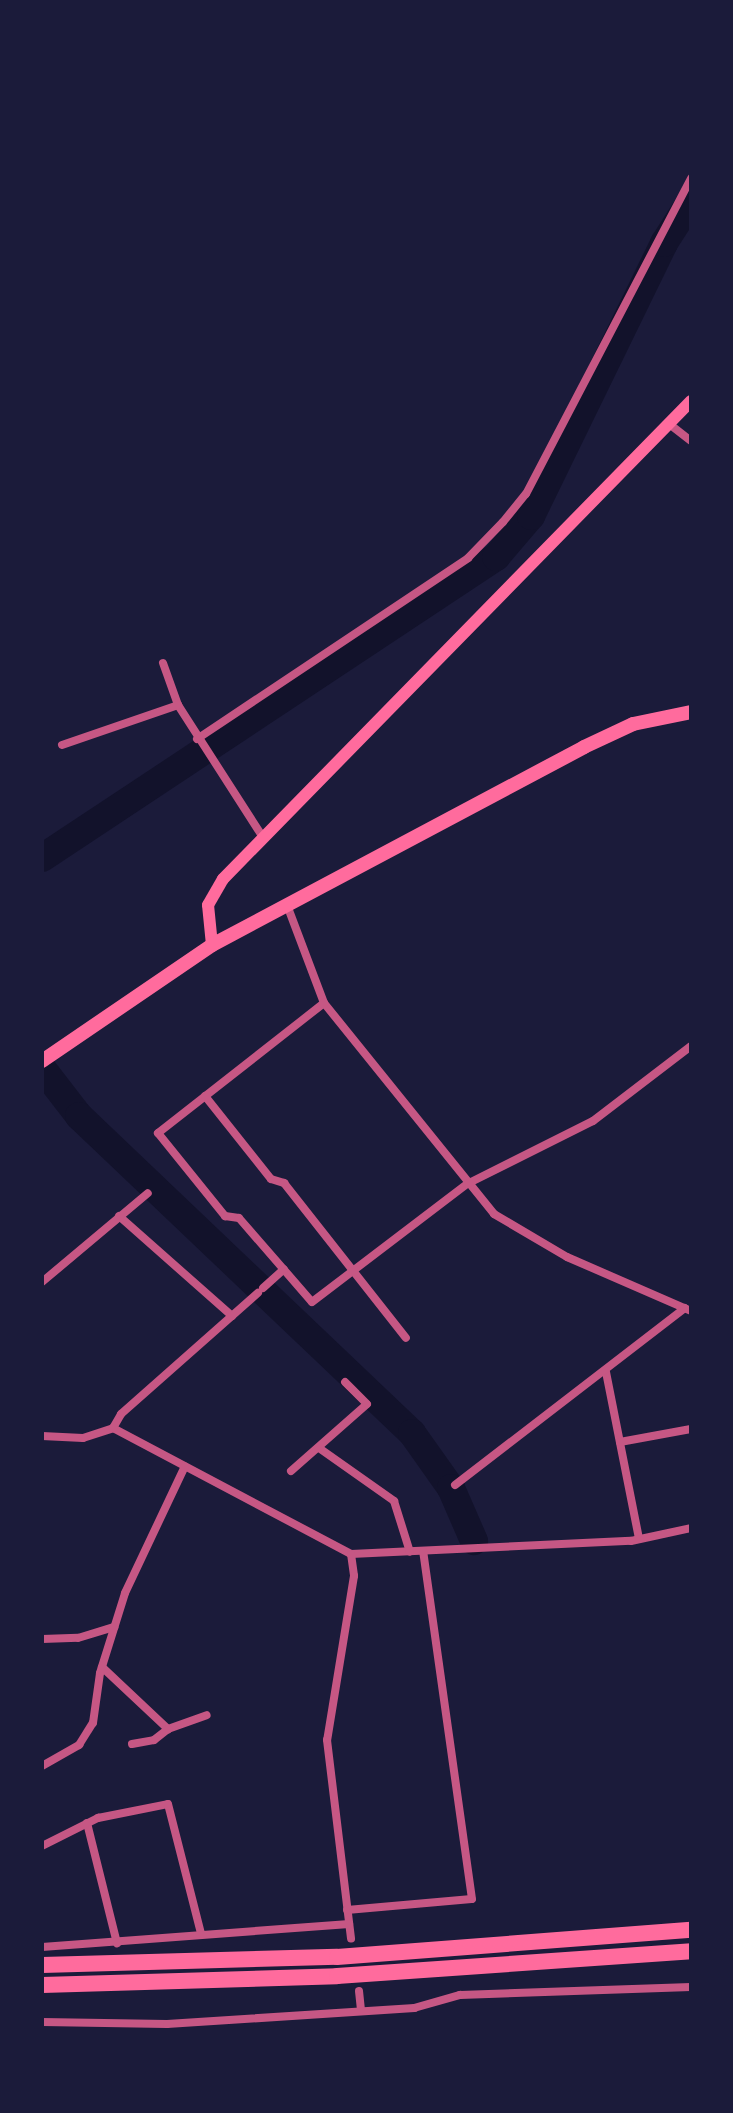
<!DOCTYPE html>
<style>
body{margin:0}
#map{position:relative;width:733px;height:2113px;overflow:hidden;background:#1b1b3a;font-family:Overpass,sans-serif}
div>[style]{position:absolute}
[style*='--x']{left:calc(var(--x)*1px);top:calc(var(--y)*1px);width:calc(var(--w)*1px);rotate:calc(var(--a)*1deg)}
.stream>*{height:5px;margin:-2.5px;padding:0 2.5px;transform-origin:2.5px;border-radius:2.5px;background:#12122b}
.river>*{height:28px;margin:-14px;padding:0 14px;transform-origin:14px;border-radius:14px;background:#12122b}
.minor>*{height:8px;margin:-4px;padding:0 4px;transform-origin:4px;border-radius:4px;background:#c65784}
.secondary>*{height:12px;margin:-6px;padding:0 6px;transform-origin:6px;border-radius:6px;background:#ff6b9d}
.primary>*{height:14px;margin:-7px;padding:0 7px;transform-origin:7px;border-radius:7px;background:#ff6b9d}
.trunk>*{height:16px;margin:-8px;padding:0 8px;transform-origin:8px;border-radius:8px;background:#ff6b9d}
span{translate:-50% -50%;white-space:nowrap;text-align:center;line-height:1.15;-webkit-text-stroke:6px #1b1b3a;paint-order:stroke}
.frame{position:absolute;inset:0;border:44px solid #1b1b3a;pointer-events:none}
</style>
<div id="map">
<div class="stream">
<i style="--x:42;--y:854;--w:4;--a:27"></i>
</div>
<div class="river">
<i style="--x:42;--y:858;--w:545;--a:-33.54"></i>
<i style="--x:496;--y:557;--w:54;--a:-49.5"></i>
<i style="--x:531;--y:516;--w:304;--a:-64"></i>
<i style="--x:664;--y:243;--w:50;--a:-57.3"></i>
<i style="--x:42;--y:1068;--w:61;--a:52.4"></i>
<i style="--x:79;--y:1116;--w:460;--a:43.6"></i>
<i style="--x:412;--y:1433;--w:67;--a:54.7"></i>
<i style="--x:451;--y:1488;--w:58;--a:66.5"></i>
</div>
<div class="minor">
<i style="--x:668;--y:423;--w:29;--a:38"></i>
<i style="--x:163;--y:663;--w:45;--a:70.3"></i>
<i style="--x:178;--y:705;--w:156;--a:57.3"></i>
<i style="--x:197;--y:739;--w:326;--a:-33.7"></i>
<i style="--x:468;--y:558;--w:50;--a:-45.8"></i>
<i style="--x:503;--y:522;--w:36;--a:-51"></i>
<i style="--x:526;--y:494;--w:356;--a:-62.4"></i>
<i style="--x:62;--y:745;--w:123;--a:-19"></i>
<i style="--x:287;--y:905;--w:105;--a:69.3"></i>
<i style="--x:324;--y:1003;--w:271;--a:51.1"></i>
<i style="--x:494;--y:1214;--w:85;--a:30.5"></i>
<i style="--x:567;--y:1257;--w:135;--a:23.5"></i>
<i style="--x:324;--y:1003;--w:211;--a:141.9"></i>
<i style="--x:158;--y:1133;--w:107;--a:51.1"></i>
<i style="--x:225;--y:1216;--w:14;--a:8"></i>
<i style="--x:239;--y:1218;--w:111;--a:49"></i>
<i style="--x:312;--y:1302;--w:195;--a:-37.3"></i>
<i style="--x:467;--y:1184;--w:141;--a:-26.6"></i>
<i style="--x:593;--y:1121;--w:123;--a:-37.4"></i>
<i style="--x:205;--y:1096;--w:106;--a:51.5"></i>
<i style="--x:271;--y:1179;--w:14;--a:17"></i>
<i style="--x:284;--y:1183;--w:197;--a:51.8"></i>
<i style="--x:119;--y:1216;--w:151;--a:41.5"></i>
<i style="--x:42;--y:1282;--w:138;--a:-40"></i>
<i style="--x:263;--y:1288;--w:28;--a:-42"></i>
<i style="--x:606;--y:1372;--w:170;--a:78.8"></i>
<i style="--x:113;--y:1428;--w:269;--a:27.9"></i>
<i style="--x:351;--y:1554;--w:280;--a:-2.7"></i>
<i style="--x:631;--y:1541;--w:61;--a:-12.2"></i>
<i style="--x:42;--y:1436;--w:41;--a:2.8"></i>
<i style="--x:83;--y:1438;--w:32;--a:-18"></i>
<i style="--x:113;--y:1428;--w:16;--a:-60"></i>
<i style="--x:121;--y:1414;--w:183;--a:-41.5"></i>
<i style="--x:620;--y:1442;--w:72;--a:-10.4"></i>
<i style="--x:319;--y:1448;--w:92;--a:35.2"></i>
<i style="--x:394;--y:1501;--w:53;--a:72.6"></i>
<i style="--x:291;--y:1471;--w:101;--a:-41.4"></i>
<i style="--x:367;--y:1404;--w:31;--a:-135"></i>
<i style="--x:455;--y:1485;--w:290;--a:-37.6"></i>
<i style="--x:351;--y:1554;--w:22;--a:82"></i>
<i style="--x:354;--y:1576;--w:166;--a:99.3"></i>
<i style="--x:327;--y:1740;--w:200;--a:83.1"></i>
<i style="--x:42;--y:1639;--w:36;--a:-2"></i>
<i style="--x:78;--y:1638;--w:38;--a:-17"></i>
<i style="--x:102;--y:1667;--w:91;--a:43.2"></i>
<i style="--x:168;--y:1729;--w:41;--a:-19.7"></i>
<i style="--x:132;--y:1744;--w:22;--a:-10"></i>
<i style="--x:154;--y:1740;--w:18;--a:-38"></i>
<i style="--x:42;--y:1766;--w:43;--a:-29.6"></i>
<i style="--x:79;--y:1745;--w:26;--a:-58"></i>
<i style="--x:93;--y:1723;--w:50;--a:-82"></i>
<i style="--x:100;--y:1673;--w:84;--a:-72.6"></i>
<i style="--x:125;--y:1593;--w:140;--a:-64.7"></i>
<i style="--x:87;--y:1823;--w:124;--a:76"></i>
<i style="--x:42;--y:1846;--w:63;--a:-26.6"></i>
<i style="--x:98;--y:1818;--w:71;--a:-11.3"></i>
<i style="--x:168;--y:1804;--w:133;--a:75.7"></i>
<i style="--x:347;--y:1910;--w:125;--a:-5"></i>
<i style="--x:472;--y:1899;--w:351;--a:-98"></i>
<i style="--x:42;--y:1947;--w:308;--a:-4.3"></i>
<i style="--x:359;--y:1991;--w:20;--a:84"></i>
<i style="--x:42;--y:2022;--w:125;--a:0.9"></i>
<i style="--x:167;--y:2024;--w:248;--a:-3.7"></i>
<i style="--x:414;--y:2008;--w:48;--a:-15.8"></i>
<i style="--x:460;--y:1995;--w:231;--a:-2"></i>
</div>
<div class="secondary">
<i style="--x:212;--y:945;--w:40;--a:-95.7"></i>
<i style="--x:208;--y:905;--w:30;--a:-60"></i>
<i style="--x:223;--y:879;--w:669;--a:-45.61"></i>
</div>
<div class="primary">
<i style="--x:42;--y:1061;--w:206;--a:-34.3"></i>
<i style="--x:212;--y:945;--w:421;--a:-28"></i>
<i style="--x:584;--y:747;--w:54;--a:-25.1"></i>
<i style="--x:633;--y:724;--w:59;--a:-11.7"></i>
</div>
<div class="trunk">
<i style="--x:42;--y:1965;--w:295;--a:-1.6"></i>
<i style="--x:337;--y:1957;--w:355;--a:-4.4"></i>
<i style="--x:42;--y:1985;--w:295;--a:-1.7"></i>
<i style="--x:337;--y:1976;--w:355;--a:-4"></i>
</div>
<div class="frame"></div>
</div>
